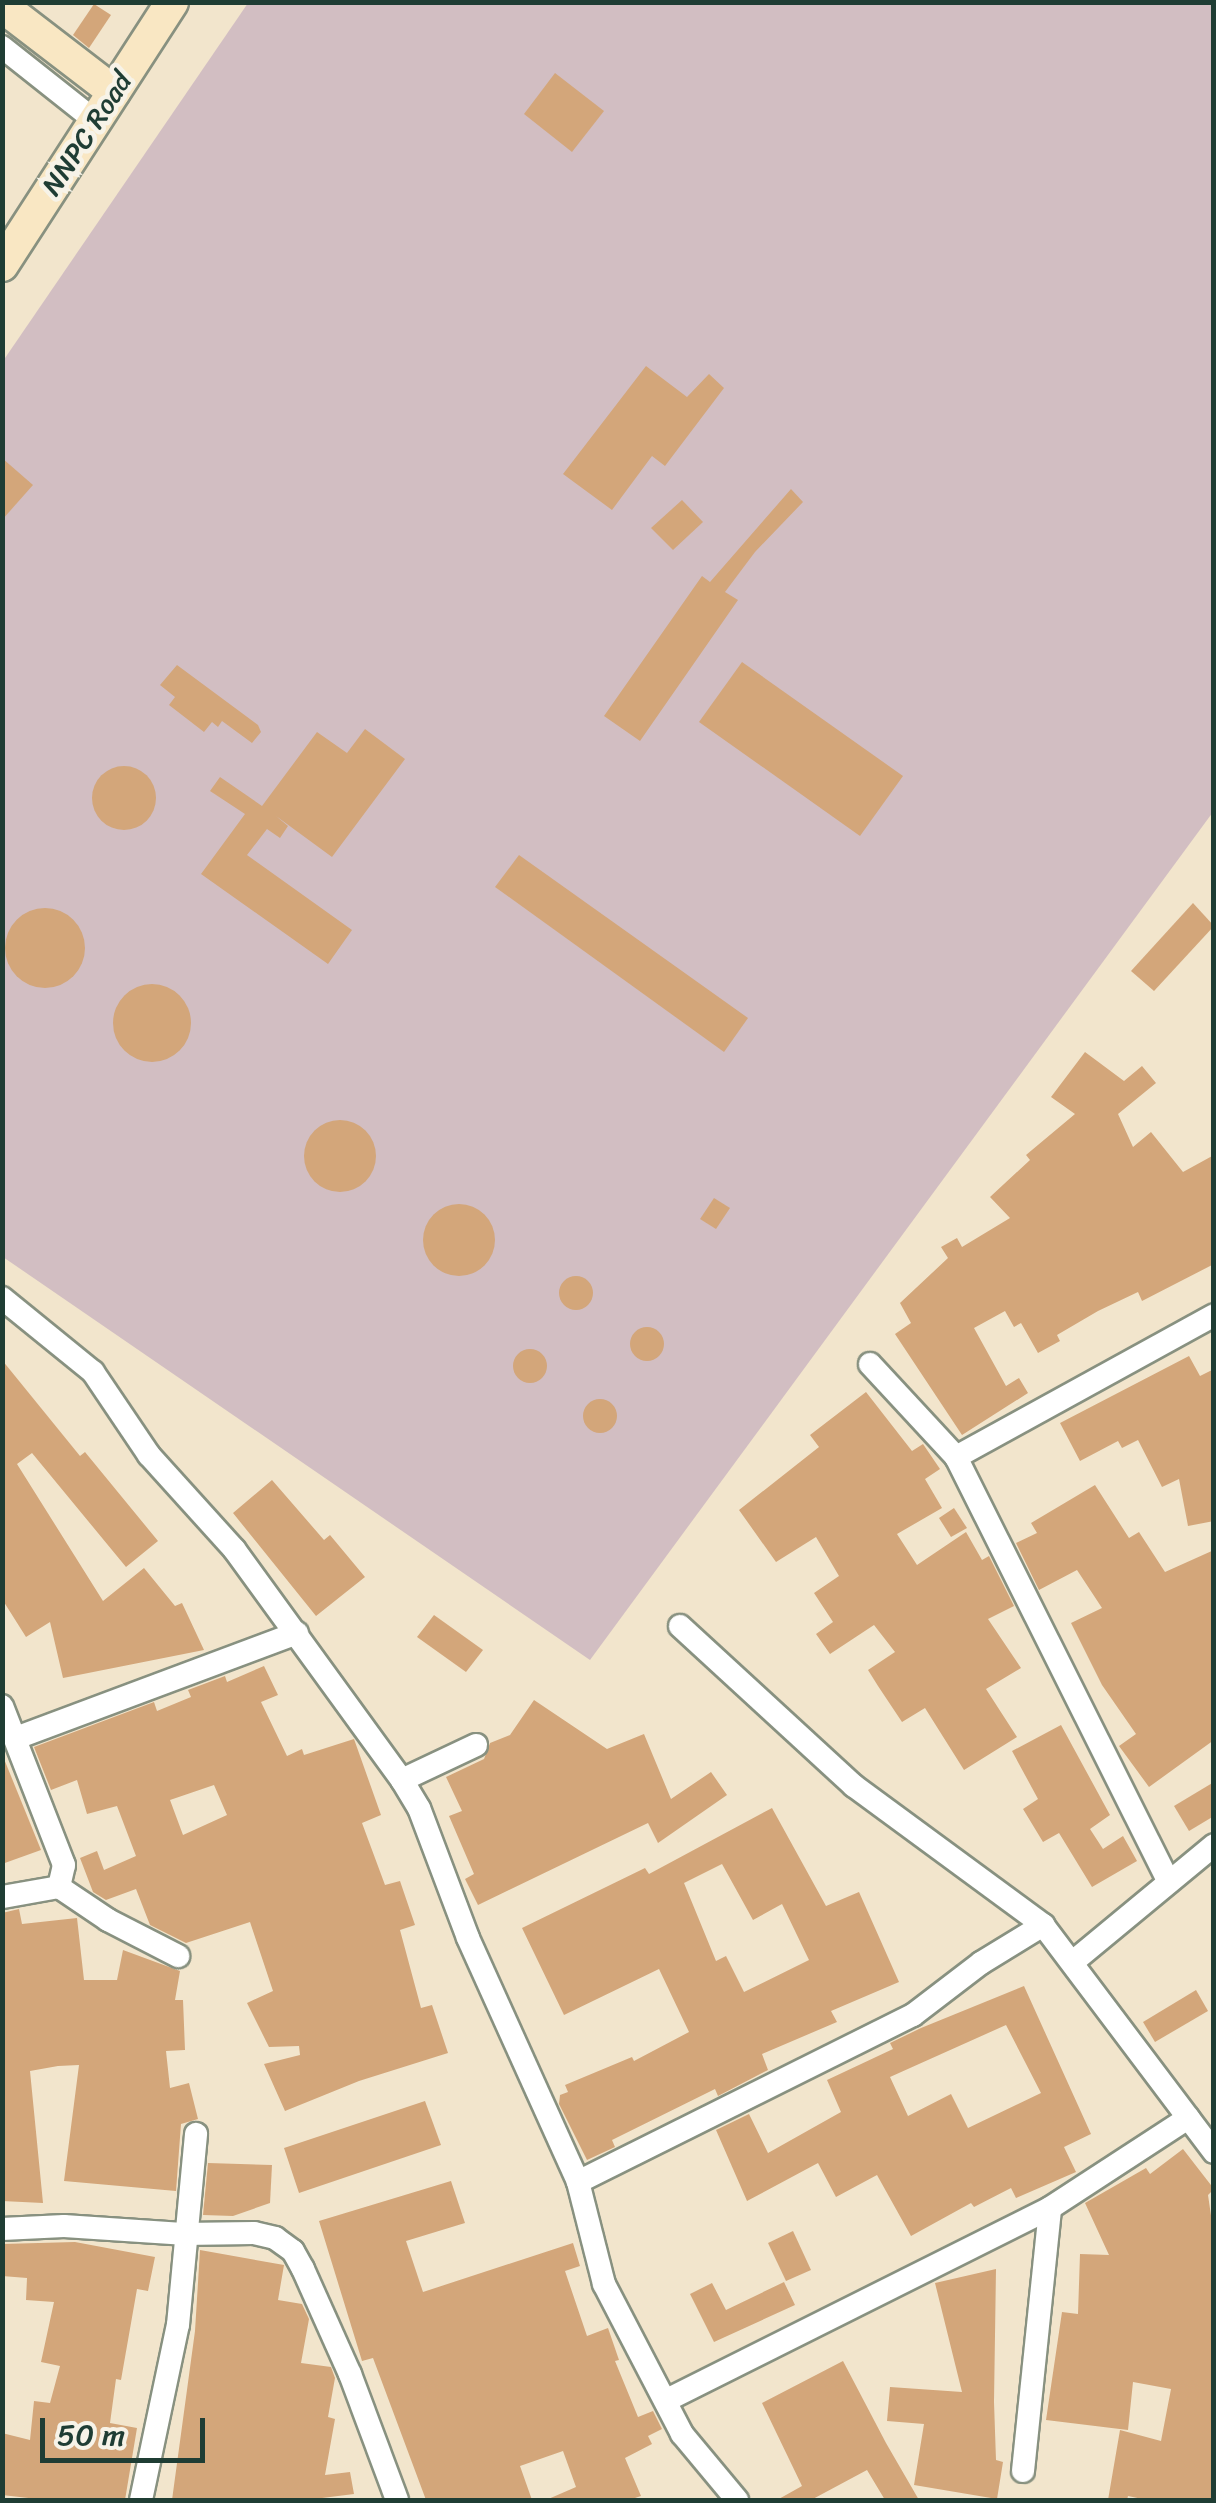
<!DOCTYPE html>
<style>
body{margin:0}
#map{position:relative;width:1216px;height:2503px;overflow:hidden;background:#f2e5cc;font-family:Sriracha,sans-serif}
div>[style]{position:absolute}
[style*='--x']{left:calc(var(--x)*1px);top:calc(var(--y)*1px);width:calc(var(--w)*1px);rotate:calc(var(--a)*1deg)}
.industrial>*{inset:0;background:#d2bec2}
.building>*{inset:0;background:#d3a67a}
.round{border-radius:50%}
.roads{filter:drop-shadow(2px 0 #889180) drop-shadow(-2px 0 #889180) drop-shadow(0 2px #889180) drop-shadow(0 -2px #889180)}
.street>*{height:22px;margin:-11px;padding:0 11px;transform-origin:11px;border-radius:11px;background:#fff}
.secondary>*{height:32px;margin:-16px;padding:0 16px;transform-origin:16px;border-radius:16px;background:#f9e7c3}
span{translate:-50% -50%;white-space:nowrap;text-align:center;line-height:1.15;-webkit-text-stroke:9px #f7f3e8;paint-order:stroke}
.street-label{font-size:28px;color:#1f3d34}
.frame{position:absolute;inset:0;border:5px solid #1f3d34;pointer-events:none}
.scale{position:absolute;left:40px;top:2418px;width:165px;height:45px;box-sizing:border-box;border:5px solid #1f3d34;border-top:0;padding-left:12px;font-size:30px;line-height:35px;white-space:nowrap;color:#1f3d34;-webkit-text-stroke:8px #f7f3e8;paint-order:stroke}
</style>
<div id="map">
<div class="industrial">
<i style="clip-path:polygon(248px 3px,1213px 3px,1213px 812px,590px 1660px,3px 1257px,3px 361px)"></i>
</div>
<div class="building">
<i style="clip-path:polygon(94px 4px,111px 15px,89px 48px,73px 35px)"></i>
<i style="clip-path:polygon(555px 73px,604px 111px,572px 152px,524px 114px)"></i>
<i style="clip-path:polygon(646px 366px,687px 397px,709px 374px,724px 388px,665px 466px,652px 456px,612px 510px,563px 474px)"></i>
<i style="clip-path:polygon(2px 458px,33px 485px,2px 520px)"></i>
<i style="clip-path:polygon(791px 489px,803px 502px,755px 552px,725px 592px,738px 600px,640px 741px,604px 716px,702px 576px,710px 582px)"></i>
<i style="clip-path:polygon(682px 500px,703px 522px,673px 550px,651px 528px)"></i>
<i style="clip-path:polygon(742px 662px,903px 776px,860px 836px,699px 722px)"></i>
<i style="clip-path:polygon(177px 665px,258px 725px,261px 732px,252px 743px,222px 721px,218px 727px,212px 722px,204px 732px,169px 705px,175px 697px,160px 685px)"></i>
<i style="clip-path:polygon(365px 729px,405px 759px,332px 857px,276px 816px,288px 826px,280px 838px,267px 829px,247px 855px,352px 930px,328px 964px,201px 874px,245px 814px,210px 791px,220px 777px,262px 806px,317px 732px,347px 753px)"></i>
<i class="round" style="left:92px;top:766px;width:64px;height:64px"></i>
<i style="clip-path:polygon(519px 855px,748px 1018px,724px 1052px,495px 887px)"></i>
<i style="clip-path:polygon(1193px 903px,1214px 926px,1154px 991px,1131px 971px)"></i>
<i class="round" style="left:5px;top:908px;width:80px;height:80px"></i>
<i class="round" style="left:113px;top:984px;width:78px;height:78px"></i>
<i style="clip-path:polygon(1085px 1052px,1124px 1081px,1142px 1066px,1156px 1083px,1118px 1114px,1133px 1147px,1151px 1132px,1183px 1172px,1214px 1155px,1214px 1264px,1142px 1301px,1138px 1292px,1098px 1311px,1057px 1335px,1060px 1341px,1038px 1353px,1021px 1323px,1014px 1327px,1005px 1311px,974px 1328px,1006px 1386px,1019px 1378px,1028px 1393px,962px 1435px,895px 1334px,911px 1323px,900px 1303px,948px 1258px,941px 1247px,957px 1238px,962px 1247px,1010px 1218px,990px 1197px,1030px 1160px,1026px 1155px,1075px 1114px,1051px 1097px)"></i>
<i class="round" style="left:304px;top:1120px;width:72px;height:72px"></i>
<i style="clip-path:polygon(714px 1198px,730px 1208px,716px 1229px,700px 1219px)"></i>
<i class="round" style="left:423px;top:1204px;width:72px;height:72px"></i>
<i class="round" style="left:559px;top:1276px;width:34px;height:34px"></i>
<i class="round" style="left:630px;top:1327px;width:34px;height:34px"></i>
<i class="round" style="left:513px;top:1349px;width:34px;height:34px"></i>
<i style="clip-path:polygon(1189px 1356px,1200px 1376px,1214px 1369px,1214px 1521px,1188px 1526px,1179px 1479px,1162px 1487px,1138px 1440px,1122px 1448px,1118px 1441px,1080px 1461px,1060px 1423px)"></i>
<i style="clip-path:polygon(2px 1360px,80px 1456px,85px 1452px,158px 1541px,126px 1567px,32px 1453px,17px 1464px,103px 1601px,144px 1568px,175px 1606px,182px 1603px,204px 1650px,63px 1678px,50px 1622px,26px 1637px,2px 1599px)"></i>
<i style="clip-path:polygon(866px 1392px,912px 1451px,923px 1444px,940px 1469px,925px 1479px,942px 1508px,897px 1534px,917px 1565px,966px 1532px,982px 1560px,989px 1556px,1014px 1606px,988px 1619px,1021px 1668px,986px 1689px,1017px 1737px,964px 1770px,925px 1708px,902px 1722px,878px 1686px,868px 1670px,895px 1652px,874px 1625px,830px 1654px,816px 1634px,833px 1622px,814px 1593px,839px 1576px,816px 1537px,776px 1562px,739px 1510px,819px 1447px,810px 1435px)"></i>
<i class="round" style="left:583px;top:1399px;width:34px;height:34px"></i>
<i style="clip-path:polygon(272px 1480px,324px 1540px,330px 1535px,365px 1577px,316px 1616px,233px 1513px)"></i>
<i style="clip-path:polygon(1095px 1485px,1129px 1538px,1139px 1532px,1165px 1572px,1214px 1550px,1214px 1740px,1149px 1787px,1119px 1746px,1136px 1734px,1102px 1685px,1071px 1623px,1102px 1608px,1077px 1570px,1039px 1590px,1016px 1543px,1037px 1533px,1031px 1523px)"></i>
<i style="clip-path:polygon(954px 1508px,967px 1528px,951px 1537px,939px 1518px)"></i>
<i style="clip-path:polygon(434px 1615px,483px 1650px,466px 1672px,417px 1637px)"></i>
<i style="clip-path:polygon(evenodd,264px 1666px,278px 1695px,261px 1702px,287px 1756px,302px 1749px,304px 1755px,354px 1739px,381px 1815px,362px 1823px,385px 1885px,400px 1881px,415px 1925px,400px 1930px,421px 2008px,432px 2005px,448px 2053px,359px 2081px,285px 2111px,264px 2064px,300px 2055px,299px 2046px,269px 2047px,247px 2003px,273px 1991px,250px 1922px,186px 1943px,150px 1925px,136px 1889px,106px 1900px,93px 1892px,80px 1858px,97px 1851px,104px 1870px,136px 1856px,117px 1806px,87px 1814px,77px 1780px,51px 1790px,34px 1747px,154px 1702px,157px 1711px,191px 1697px,188px 1690px,225px 1676px,227px 1682px,264px 1666px,214px 1785px,227px 1815px,183px 1835px,170px 1800px,214px 1785px)"></i>
<i style="clip-path:polygon(534px 1700px,607px 1749px,644px 1734px,671px 1799px,711px 1772px,727px 1795px,658px 1843px,648px 1823px,478px 1905px,465px 1879px,474px 1874px,449px 1816px,462px 1811px,446px 1777px,484px 1759px,490px 1743px,510px 1735px)"></i>
<i style="clip-path:polygon(1061px 1725px,1110px 1815px,1090px 1829px,1103px 1849px,1123px 1836px,1137px 1861px,1092px 1887px,1059px 1833px,1043px 1842px,1023px 1809px,1038px 1799px,1012px 1751px)"></i>
<i style="clip-path:polygon(2px 1754px,41px 1850px,2px 1864px)"></i>
<i style="clip-path:polygon(1214px 1782px,1214px 1816px,1189px 1831px,1174px 1806px)"></i>
<i style="clip-path:polygon(evenodd,772px 1808px,826px 1906px,859px 1892px,899px 1982px,831px 2011px,837px 2022px,762px 2054px,768px 2070px,718px 2096px,715px 2089px,612px 2140px,615px 2147px,587px 2160px,559px 2104px,560px 2095px,568px 2092px,565px 2085px,632px 2057px,634px 2061px,689px 2032px,659px 1969px,564px 2015px,522px 1928px,645px 1868px,649px 1874px,772px 1808px,722px 1864px,753px 1920px,782px 1904px,809px 1960px,744px 1992px,726px 1956px,716px 1961px,684px 1883px,722px 1864px)"></i>
<i style="clip-path:polygon(19px 1909px,22px 1924px,77px 1918px,84px 1980px,117px 1980px,123px 1950px,180px 1971px,175px 2000px,183px 2000px,185px 2050px,166px 2051px,170px 2088px,189px 2083px,198px 2119px,181px 2124px,176px 2191px,64px 2181px,79px 2065px,58px 2066px,30px 2071px,43px 2203px,2px 2201px,2px 1913px)"></i>
<i style="clip-path:polygon(evenodd,1024px 1986px,1091px 2134px,1064px 2147px,1076px 2172px,1016px 2198px,1011px 2188px,974px 2207px,971px 2203px,911px 2236px,877px 2175px,836px 2197px,818px 2163px,747px 2201px,716px 2130px,749px 2114px,768px 2153px,841px 2112px,827px 2080px,893px 2049px,890px 2043px,921px 2028px,1024px 1986px,1006px 2025px,1041px 2093px,968px 2128px,951px 2094px,908px 2116px,890px 2077px,1006px 2025px)"></i>
<i style="clip-path:polygon(1196px 1990px,1208px 2011px,1155px 2042px,1143px 2022px)"></i>
<i style="clip-path:polygon(425px 2101px,441px 2145px,299px 2193px,284px 2148px)"></i>
<i style="clip-path:polygon(1183px 2149px,1214px 2189px,1208px 2195px,1214px 2236px,1214px 2500px,1147px 2500px,1128px 2496px,1127px 2500px,1108px 2500px,1120px 2430px,1161px 2441px,1171px 2389px,1133px 2382px,1128px 2430px,1046px 2420px,1062px 2312px,1078px 2314px,1080px 2254px,1109px 2255px,1085px 2203px,1146px 2168px,1150px 2174px)"></i>
<i style="clip-path:polygon(208px 2163px,272px 2165px,270px 2203px,233px 2216px,203px 2215px)"></i>
<i style="clip-path:polygon(451px 2181px,465px 2223px,406px 2241px,423px 2292px,573px 2243px,580px 2266px,565px 2271px,587px 2336px,608px 2328px,619px 2360px,615px 2361px,638px 2417px,653px 2411px,662px 2429px,648px 2436px,652px 2444px,625px 2458px,641px 2496px,629px 2500px,546px 2500px,576px 2487px,563px 2451px,520px 2466px,532px 2500px,426px 2500px,373px 2358px,362px 2361px,319px 2221px)"></i>
<i style="clip-path:polygon(793px 2231px,811px 2270px,786px 2281px,768px 2243px)"></i>
<i style="clip-path:polygon(75px 2242px,155px 2257px,148px 2291px,137px 2289px,121px 2380px,116px 2379px,110px 2423px,137px 2428px,125px 2500px,46px 2500px,2px 2495px,2px 2433px,30px 2440px,34px 2401px,50px 2403px,60px 2366px,41px 2362px,54px 2302px,26px 2300px,27px 2278px,2px 2276px,2px 2244px)"></i>
<i style="clip-path:polygon(200px 2250px,284px 2265px,278px 2300px,302px 2304px,309px 2319px,301px 2363px,331px 2367px,335px 2378px,328px 2417px,335px 2419px,325px 2475px,350px 2472px,354px 2494px,306px 2500px,172px 2500px,195px 2331px)"></i>
<i style="clip-path:polygon(996px 2269px,994px 2402px,996px 2460px,1003px 2462px,997px 2499px,914px 2485px,924px 2424px,887px 2421px,890px 2387px,962px 2392px,935px 2283px)"></i>
<i style="clip-path:polygon(784px 2282px,795px 2305px,714px 2342px,690px 2294px,712px 2283px,726px 2310px)"></i>
<i style="clip-path:polygon(843px 2361px,886px 2443px,919px 2500px,885px 2500px,867px 2470px,811px 2500px,777px 2500px,802px 2486px,762px 2403px)"></i>
</div>
<div class="roads">
<div class="street">
<i style="--x:2;--y:47;--w:117;--a:38.4"></i>
<i style="--x:2;--y:1298;--w:117;--a:39.1"></i>
<i style="--x:93;--y:1372;--w:100;--a:56"></i>
<i style="--x:149;--y:1455;--w:127;--a:47.9"></i>
<i style="--x:234;--y:1549;--w:286;--a:54"></i>
<i style="--x:402;--y:1780;--w:33;--a:59"></i>
<i style="--x:419;--y:1808;--w:139;--a:69.3"></i>
<i style="--x:468;--y:1938;--w:268;--a:65.7"></i>
<i style="--x:578;--y:2182;--w:105;--a:75.7"></i>
<i style="--x:604;--y:2284;--w:169;--a:62.5"></i>
<i style="--x:682;--y:2434;--w:86;--a:50.2"></i>
<i style="--x:870;--y:1364;--w:127;--a:47.2"></i>
<i style="--x:956;--y:1457;--w:475;--a:63.4"></i>
<i style="--x:956;--y:1457;--w:294;--a:-28.8"></i>
<i style="--x:680;--y:1626;--w:236;--a:42.6"></i>
<i style="--x:854;--y:1786;--w:235;--a:36.3"></i>
<i style="--x:1043;--y:1925;--w:284;--a:53"></i>
<i style="--x:2;--y:1706;--w:171;--a:68.7"></i>
<i style="--x:64;--y:1865;--w:23;--a:103"></i>
<i style="--x:59;--y:1887;--w:58;--a:170"></i>
<i style="--x:16;--y:1738;--w:300;--a:-20.5"></i>
<i style="--x:402;--y:1780;--w:82;--a:-25.3"></i>
<i style="--x:59;--y:1887;--w:59;--a:34"></i>
<i style="--x:108;--y:1920;--w:79;--a:27.2"></i>
<i style="--x:1074;--y:1961;--w:182;--a:-39.6"></i>
<i style="--x:578;--y:2182;--w:374;--a:-26.5"></i>
<i style="--x:913;--y:2015;--w:86;--a:-37.4"></i>
<i style="--x:981;--y:1963;--w:73;--a:-31.5"></i>
<i style="--x:2;--y:2229;--w:62;--a:-2.8"></i>
<i style="--x:64;--y:2226;--w:119;--a:3.8"></i>
<i style="--x:183;--y:2234;--w:71;--a:-0.8"></i>
<i style="--x:254;--y:2233;--w:22;--a:13"></i>
<i style="--x:275;--y:2238;--w:22;--a:36"></i>
<i style="--x:293;--y:2251;--w:21;--a:61"></i>
<i style="--x:303;--y:2269;--w:115;--a:65.9"></i>
<i style="--x:350;--y:2374;--w:134;--a:69.5"></i>
<i style="--x:667;--y:2400;--w:428;--a:-26.6"></i>
<i style="--x:1050;--y:2208;--w:165;--a:-33.1"></i>
<i style="--x:1023;--y:2471;--w:264;--a:-84.1"></i>
<i style="--x:141;--y:2500;--w:179;--a:-78.1"></i>
<i style="--x:178;--y:2325;--w:192;--a:-84.6"></i>
</div>
<div class="secondary">
<i style="--x:2;--y:6;--w:141;--a:37.5"></i>
<i style="--x:2;--y:265;--w:313;--a:-57.1"></i>
</div>
</div>
<div class="street-label">
<span style="left:87px;top:134px;rotate:-57deg">NNPC Road</span>
</div>
<div class="frame"></div>
<div class="scale">50 m</div>
</div>
